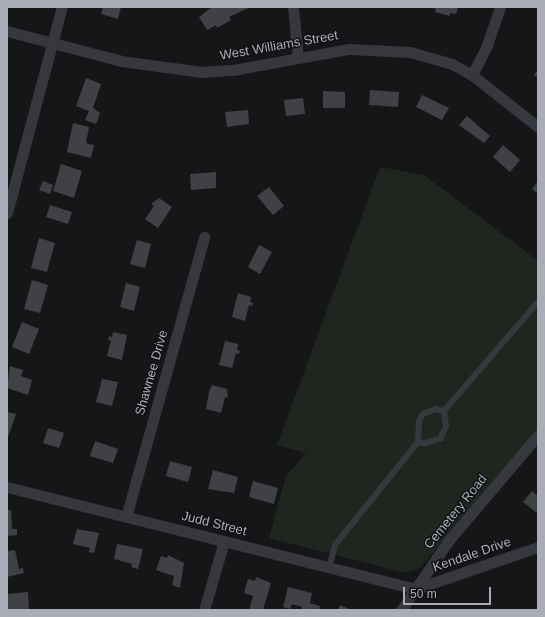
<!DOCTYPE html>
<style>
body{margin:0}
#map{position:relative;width:545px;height:617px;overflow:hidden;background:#161618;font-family:Helvetica,sans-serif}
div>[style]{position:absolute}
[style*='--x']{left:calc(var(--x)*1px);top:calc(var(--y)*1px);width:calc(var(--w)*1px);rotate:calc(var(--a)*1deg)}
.green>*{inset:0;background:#1e261f}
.building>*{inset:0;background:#404145}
.service>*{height:5.5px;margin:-2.75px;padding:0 2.75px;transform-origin:2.75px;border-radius:2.75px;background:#37383d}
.minor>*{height:11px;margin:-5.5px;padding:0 5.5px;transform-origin:5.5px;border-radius:5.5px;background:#37383d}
span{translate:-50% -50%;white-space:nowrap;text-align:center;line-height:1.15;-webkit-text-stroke:3px #111113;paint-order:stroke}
.street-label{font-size:13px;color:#a8adb8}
.frame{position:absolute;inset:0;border:8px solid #a8adb8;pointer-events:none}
.scale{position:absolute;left:403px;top:587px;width:88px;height:18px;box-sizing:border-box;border:2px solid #a8adb8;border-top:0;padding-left:5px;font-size:12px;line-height:14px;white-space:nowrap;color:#a8adb8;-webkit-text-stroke:3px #111113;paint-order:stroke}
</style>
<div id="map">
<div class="green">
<i style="clip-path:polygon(380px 167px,424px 175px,538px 261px,538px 429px,420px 568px,405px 573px,269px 538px,286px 476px,306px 453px,277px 445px)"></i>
</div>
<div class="building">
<i style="clip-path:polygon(103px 7px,121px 7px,118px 19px,101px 14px)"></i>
<i style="clip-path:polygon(212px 7px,251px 7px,229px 17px,231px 20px,217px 28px,216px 25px,207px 30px,199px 17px)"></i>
<i style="clip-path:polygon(430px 7px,458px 7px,456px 14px,450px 13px,450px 16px,435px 12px,436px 9px)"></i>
<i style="clip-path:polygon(538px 69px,538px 78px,534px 75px)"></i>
<i style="clip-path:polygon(86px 78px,101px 84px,93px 108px,100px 113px,96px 124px,85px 120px,89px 111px,76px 106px)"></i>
<i style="clip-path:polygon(370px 90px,399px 92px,398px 107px,369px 105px)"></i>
<i style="clip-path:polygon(323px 91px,345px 92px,345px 108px,323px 108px)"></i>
<i style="clip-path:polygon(422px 95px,449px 108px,442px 120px,416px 107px)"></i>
<i style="clip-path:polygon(303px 98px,305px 114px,286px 116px,284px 100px)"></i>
<i style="clip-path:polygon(248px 110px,249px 124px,227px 127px,225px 112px)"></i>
<i style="clip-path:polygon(467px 116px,490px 136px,484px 143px,459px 125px)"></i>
<i style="clip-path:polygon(73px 123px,89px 127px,86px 143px,94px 145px,91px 158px,67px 152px)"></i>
<i style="clip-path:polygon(503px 145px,520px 160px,510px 172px,493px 157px)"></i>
<i style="clip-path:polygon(61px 164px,82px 171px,74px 198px,53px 191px)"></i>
<i style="clip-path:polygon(216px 172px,216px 188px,191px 190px,190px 174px)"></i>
<i style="clip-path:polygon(43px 181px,53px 185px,50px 194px,39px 190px)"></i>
<i style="clip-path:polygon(538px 181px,538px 194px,532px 189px)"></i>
<i style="clip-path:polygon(269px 187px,284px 206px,273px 215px,257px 196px)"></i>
<i style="clip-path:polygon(159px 198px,172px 207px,158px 228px,145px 219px,154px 206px,151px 204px)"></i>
<i style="clip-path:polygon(50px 205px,72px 212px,68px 224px,46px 217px)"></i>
<i style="clip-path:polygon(39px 238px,55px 243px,47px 272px,31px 268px)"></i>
<i style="clip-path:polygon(137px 240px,151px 244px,145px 268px,130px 264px)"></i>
<i style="clip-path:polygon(259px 245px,272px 252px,260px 274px,248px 267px)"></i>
<i style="clip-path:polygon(32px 280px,48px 285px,40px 313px,24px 309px)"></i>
<i style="clip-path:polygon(126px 283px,140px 287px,134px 311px,120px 307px)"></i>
<i style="clip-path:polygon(238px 293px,251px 297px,250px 302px,253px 303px,252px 306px,249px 305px,245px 321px,232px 317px)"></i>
<i style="clip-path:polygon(22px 322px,39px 329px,29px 354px,12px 347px)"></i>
<i style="clip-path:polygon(113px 332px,127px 335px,122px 360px,107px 356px,111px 340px,108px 340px,109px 336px,112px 337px)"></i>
<i style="clip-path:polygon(225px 341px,238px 344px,237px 350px,240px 351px,239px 354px,236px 353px,232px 368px,219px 365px)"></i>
<i style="clip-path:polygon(10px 366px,23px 370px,21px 376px,32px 380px,28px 395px,7px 388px)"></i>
<i style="clip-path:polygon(102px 379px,118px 382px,112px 406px,96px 402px)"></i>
<i style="clip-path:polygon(212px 385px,227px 389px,228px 398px,225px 397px,221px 413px,206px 409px,209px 392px)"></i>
<i style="clip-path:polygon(7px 412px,16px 414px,7px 440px)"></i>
<i style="clip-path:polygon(48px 428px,64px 433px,59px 448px,43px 443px)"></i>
<i style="clip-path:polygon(95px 441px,118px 449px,113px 463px,90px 456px)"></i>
<i style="clip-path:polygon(170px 461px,192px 467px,188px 482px,166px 476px)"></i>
<i style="clip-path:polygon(213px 470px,238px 477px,234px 493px,208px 489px)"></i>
<i style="clip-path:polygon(253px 481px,278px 488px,274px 504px,249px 497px)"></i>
<i style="clip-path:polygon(532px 491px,538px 496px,537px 513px,523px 502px)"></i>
<i style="clip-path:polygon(7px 510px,11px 510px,12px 529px,17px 529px,17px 535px,7px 536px)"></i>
<i style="clip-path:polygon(77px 529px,99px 533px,94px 553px,89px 552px,90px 548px,73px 544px)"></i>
<i style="clip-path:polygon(117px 544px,143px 549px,138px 569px,131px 567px,132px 564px,114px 559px)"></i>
<i style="clip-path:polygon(15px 550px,19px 569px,23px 568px,24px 573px,7px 577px,7px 551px)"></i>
<i style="clip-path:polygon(168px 555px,184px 563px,180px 588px,172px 585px,174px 576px,156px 570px,161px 556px,167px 558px)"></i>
<i style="clip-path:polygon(256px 577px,271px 583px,263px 610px,249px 610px,253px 596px,244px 593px,248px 579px,255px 581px)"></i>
<i style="clip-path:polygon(288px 587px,312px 593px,310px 603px,320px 606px,319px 610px,301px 610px,302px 607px,292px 604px,290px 609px,283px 607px)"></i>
<i style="clip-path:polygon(28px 592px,29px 610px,7px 610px,7px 594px)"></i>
<i style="clip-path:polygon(340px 605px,351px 610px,338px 610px)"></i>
</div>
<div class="service">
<i style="--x:418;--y:442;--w:7;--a:8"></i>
<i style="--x:425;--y:443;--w:16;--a:-15"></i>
<i style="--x:440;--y:439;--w:14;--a:-65"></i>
<i style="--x:446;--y:426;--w:15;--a:-98"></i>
<i style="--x:329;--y:568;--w:24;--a:-75"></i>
<i style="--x:335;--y:545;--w:132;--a:-51.1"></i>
<i style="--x:418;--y:442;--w:21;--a:-87"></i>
<i style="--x:419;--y:421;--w:8;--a:-60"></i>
<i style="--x:423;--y:414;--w:14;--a:-21"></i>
<i style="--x:436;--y:409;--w:8;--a:14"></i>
<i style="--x:444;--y:411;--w:144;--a:-49.2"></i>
</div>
<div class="minor">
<i style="--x:293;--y:7;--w:51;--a:84.4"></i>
<i style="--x:7;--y:31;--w:118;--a:14.7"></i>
<i style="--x:121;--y:61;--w:82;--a:7.7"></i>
<i style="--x:202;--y:72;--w:31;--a:-4"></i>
<i style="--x:233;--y:70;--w:118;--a:-10.3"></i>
<i style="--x:349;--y:49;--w:61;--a:2.8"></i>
<i style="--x:410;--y:52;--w:44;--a:15.9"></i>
<i style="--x:452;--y:64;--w:23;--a:29"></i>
<i style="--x:472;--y:75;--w:84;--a:38.2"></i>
<i style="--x:472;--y:75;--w:34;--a:-63"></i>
<i style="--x:487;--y:45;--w:40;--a:-71.1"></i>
<i style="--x:7;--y:213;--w:213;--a:-75.1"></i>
<i style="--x:7;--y:487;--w:421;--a:14"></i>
<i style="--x:415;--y:589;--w:130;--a:-18.9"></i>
<i style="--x:126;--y:517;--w:291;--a:-74.4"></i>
<i style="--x:204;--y:610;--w:72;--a:-73.8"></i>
<i style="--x:401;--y:610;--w:85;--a:-55.6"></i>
<i style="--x:449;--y:540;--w:138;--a:-49.7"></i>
</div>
<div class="street-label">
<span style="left:279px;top:46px;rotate:-10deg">West Williams Street</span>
<span style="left:152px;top:373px;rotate:-74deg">Shawnee Drive</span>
<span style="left:456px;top:512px;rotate:-51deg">Cemetery Road</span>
<span style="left:214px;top:524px;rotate:14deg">Judd Street</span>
<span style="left:472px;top:555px;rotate:-19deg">Kendale Drive</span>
</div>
<div class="frame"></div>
<div class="scale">50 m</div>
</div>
